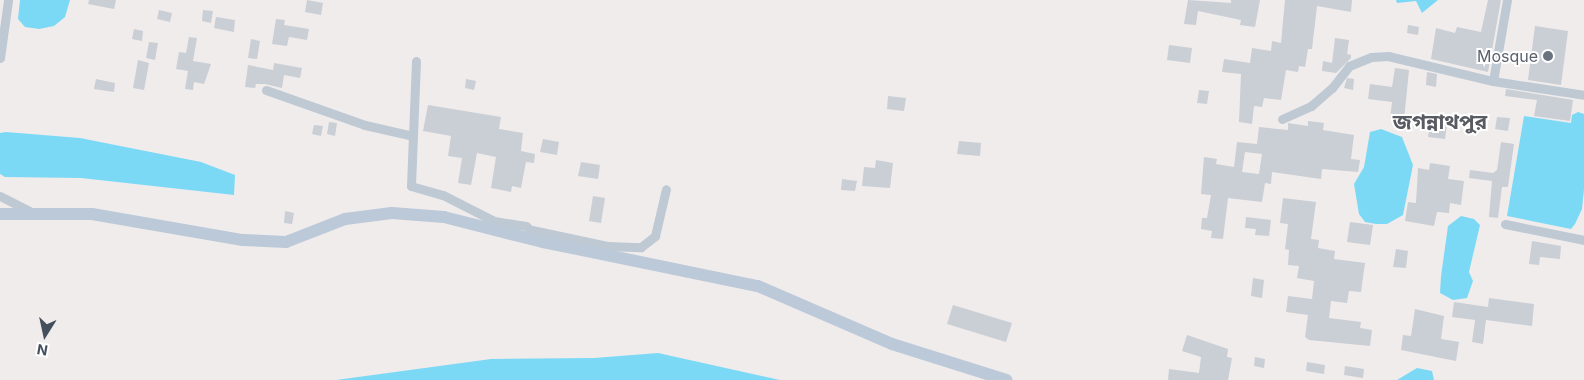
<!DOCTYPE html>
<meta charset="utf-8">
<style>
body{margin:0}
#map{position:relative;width:1584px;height:380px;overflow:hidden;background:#f0ecec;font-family:Inter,"Noto Sans Bengali",sans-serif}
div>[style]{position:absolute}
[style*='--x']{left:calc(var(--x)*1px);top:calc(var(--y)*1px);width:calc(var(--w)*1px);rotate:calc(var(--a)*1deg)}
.water>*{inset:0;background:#7cd9f6}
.building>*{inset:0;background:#caced5}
.street>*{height:9px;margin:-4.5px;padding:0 4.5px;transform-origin:4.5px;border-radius:4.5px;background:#bec9d4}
.secondary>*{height:12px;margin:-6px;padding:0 6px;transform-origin:6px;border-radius:6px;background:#bcc9d8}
.dots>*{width:14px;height:14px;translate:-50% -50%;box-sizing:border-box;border:2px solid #fff;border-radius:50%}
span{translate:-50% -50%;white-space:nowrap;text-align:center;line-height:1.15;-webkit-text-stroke:4px #fff;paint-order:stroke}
.worship-label{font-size:16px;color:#5b616d}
.right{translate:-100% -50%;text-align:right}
.district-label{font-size:21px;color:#585c62;font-weight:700}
.north{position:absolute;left:20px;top:310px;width:50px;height:50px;-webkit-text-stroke:4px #fff;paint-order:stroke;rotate:190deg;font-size:14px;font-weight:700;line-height:20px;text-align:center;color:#434f5c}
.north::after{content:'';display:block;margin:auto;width:18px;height:22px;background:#434f5c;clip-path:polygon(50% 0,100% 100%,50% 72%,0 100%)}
</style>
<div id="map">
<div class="water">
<i style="clip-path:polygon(20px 0,70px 0,65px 17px,54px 26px,39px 29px,25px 27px,18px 19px)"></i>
<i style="clip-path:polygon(1396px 0,1438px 0,1422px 13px,1416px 1px,1397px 3px)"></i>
<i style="clip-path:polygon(1578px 112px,1584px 114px,1584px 189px,1582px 209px,1575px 224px,1571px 229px,1507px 216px,1524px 116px,1571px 123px,1572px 115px)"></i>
<i style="clip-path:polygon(1381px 129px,1402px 137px,1413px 165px,1403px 215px,1387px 224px,1376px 224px,1365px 222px,1359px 214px,1354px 184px,1364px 167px,1370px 132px)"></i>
<i style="clip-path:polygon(6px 132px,80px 138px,201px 162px,235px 175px,234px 195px,81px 178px,5px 177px,0 174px,0 133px)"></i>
<i style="clip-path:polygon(1461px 216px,1474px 219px,1480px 225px,1469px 272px,1473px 281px,1467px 298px,1453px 300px,1440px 293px,1441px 276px,1448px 226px)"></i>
<i style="clip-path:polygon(658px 353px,780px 380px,336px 380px,491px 359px,594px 358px)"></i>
<i style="clip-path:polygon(1417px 368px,1432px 371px,1434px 380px,1397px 380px)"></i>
</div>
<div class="building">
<i style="clip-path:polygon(89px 0,116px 0,114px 9px,88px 4px)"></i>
<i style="clip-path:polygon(307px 0,323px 3px,321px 15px,305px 12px)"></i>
<i style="clip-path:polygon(1188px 0,1231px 3px,1231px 0,1260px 0,1255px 27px,1240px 25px,1241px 20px,1198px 11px,1196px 25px,1184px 24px)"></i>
<i style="clip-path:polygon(1285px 0,1352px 0,1351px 12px,1317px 6px,1312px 49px,1308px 49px,1305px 67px,1299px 66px,1298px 72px,1286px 70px,1281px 100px,1264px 98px,1262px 107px,1254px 106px,1252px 124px,1239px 122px,1241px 74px,1222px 72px,1224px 59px,1250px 63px,1252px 48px,1271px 51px,1272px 41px,1281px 43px)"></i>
<i style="clip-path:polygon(1488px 0,1501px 0,1488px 72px,1431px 59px,1436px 28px,1455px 33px,1457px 27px,1481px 32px)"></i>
<i style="clip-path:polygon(159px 10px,172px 13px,170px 22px,157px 19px)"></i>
<i style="clip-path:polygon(203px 10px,213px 11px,211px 23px,202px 21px)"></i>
<i style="clip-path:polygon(216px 17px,235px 20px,234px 32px,214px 28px)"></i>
<i style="clip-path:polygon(276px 19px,285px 20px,284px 25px,309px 29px,307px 40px,289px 37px,287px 46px,272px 44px)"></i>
<i style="clip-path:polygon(1408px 25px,1419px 27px,1418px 35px,1407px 33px)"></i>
<i style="clip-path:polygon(1535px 26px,1568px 31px,1561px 85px,1528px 80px)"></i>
<i style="clip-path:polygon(134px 29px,143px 31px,142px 41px,132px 39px)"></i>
<i style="clip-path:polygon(189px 37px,197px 38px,193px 61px,211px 64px,204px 84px,194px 82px,193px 90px,185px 89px,188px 71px,176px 69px,179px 52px,186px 53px)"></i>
<i style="clip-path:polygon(1335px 38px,1349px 40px,1347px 54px,1351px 55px,1351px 58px,1336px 73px,1322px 71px,1323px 61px,1332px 63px)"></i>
<i style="clip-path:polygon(251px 39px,260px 41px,257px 59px,248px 58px)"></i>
<i style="clip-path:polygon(149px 42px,158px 43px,155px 60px,146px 58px)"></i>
<i style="clip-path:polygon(1169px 45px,1192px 48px,1190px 63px,1167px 60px)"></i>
<i style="clip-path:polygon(138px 60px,149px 63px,144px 90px,133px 88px)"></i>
<i style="clip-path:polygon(274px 63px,302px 68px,300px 78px,284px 75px,282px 88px,265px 84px,256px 84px,255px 88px,245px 87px,248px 65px,273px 70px)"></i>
<i style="clip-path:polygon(1395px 68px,1409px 70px,1404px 120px,1390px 119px,1392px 102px,1368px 99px,1370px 84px,1392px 87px)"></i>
<i style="clip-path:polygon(1427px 72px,1437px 74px,1436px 87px,1426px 85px)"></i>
<i style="clip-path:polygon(1347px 78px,1354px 79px,1353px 90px,1344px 88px)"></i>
<i style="clip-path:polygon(96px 79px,115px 83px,114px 92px,94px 89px)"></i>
<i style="clip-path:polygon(466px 79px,476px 81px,474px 90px,465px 88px)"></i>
<i style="clip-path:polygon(1506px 89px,1573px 100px,1570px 121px,1534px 116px,1537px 100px,1505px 96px)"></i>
<i style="clip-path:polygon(1199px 90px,1209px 91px,1207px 104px,1197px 103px)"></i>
<i style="clip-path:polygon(888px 96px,906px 98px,904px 111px,887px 109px)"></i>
<i style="clip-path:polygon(428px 105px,501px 117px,499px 129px,523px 133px,521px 151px,535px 154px,534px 163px,526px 162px,521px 188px,512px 186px,511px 192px,491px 188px,496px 157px,477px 153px,471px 185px,458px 183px,462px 158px,448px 156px,451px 136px,423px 131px)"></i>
<i style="clip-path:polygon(1497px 117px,1510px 118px,1508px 131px,1495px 129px)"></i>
<i style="clip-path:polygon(evenodd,1308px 121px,1324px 123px,1323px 130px,1354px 135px,1351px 159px,1360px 160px,1358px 172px,1322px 169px,1321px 179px,1272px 172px,1271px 184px,1265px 183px,1262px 202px,1228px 198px,1223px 239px,1211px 238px,1212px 231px,1201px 229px,1202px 218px,1207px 218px,1211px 195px,1201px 194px,1204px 157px,1217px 159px,1216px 164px,1234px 167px,1237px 142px,1257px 144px,1259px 127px,1288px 130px,1288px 123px,1308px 126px,1308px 121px,1245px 152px,1262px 154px,1259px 174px,1242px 172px,1245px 152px)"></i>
<i style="clip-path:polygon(329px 122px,337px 123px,335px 136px,327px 134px)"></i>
<i style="clip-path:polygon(1430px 123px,1447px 125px,1445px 139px,1428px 137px)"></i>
<i style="clip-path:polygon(314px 125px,323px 126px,321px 136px,312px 134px)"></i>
<i style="clip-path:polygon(543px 139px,559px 142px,557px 155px,540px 152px)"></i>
<i style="clip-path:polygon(959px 141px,981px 143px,980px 156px,957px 154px)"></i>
<i style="clip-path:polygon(1501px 142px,1514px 144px,1508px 187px,1502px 187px,1498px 218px,1489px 217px,1492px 181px,1469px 178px,1470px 170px,1493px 173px,1497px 170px)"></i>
<i style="clip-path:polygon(876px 160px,893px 163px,890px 188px,862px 186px,864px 167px,875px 168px)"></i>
<i style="clip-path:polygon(581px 162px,600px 165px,598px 179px,578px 176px)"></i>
<i style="clip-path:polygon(1430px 163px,1450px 166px,1448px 179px,1464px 181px,1461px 205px,1450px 203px,1449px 213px,1437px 212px,1434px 226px,1405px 221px,1408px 202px,1416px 203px,1418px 168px,1429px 170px)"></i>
<i style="clip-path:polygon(842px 179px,857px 181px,855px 191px,841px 190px)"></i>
<i style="clip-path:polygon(593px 196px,605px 198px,601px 223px,589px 221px)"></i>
<i style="clip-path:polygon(1283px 198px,1316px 202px,1311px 239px,1319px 240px,1318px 248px,1335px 251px,1334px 259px,1365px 263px,1361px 292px,1349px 291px,1347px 303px,1331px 301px,1329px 318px,1361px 322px,1360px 328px,1372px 330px,1370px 346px,1309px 340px,1305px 337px,1308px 315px,1286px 312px,1288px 296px,1312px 299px,1314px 281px,1297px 278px,1299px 266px,1288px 265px,1289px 250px,1285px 249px,1288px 224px,1280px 223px)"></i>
<i style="clip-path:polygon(285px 211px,294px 213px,292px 224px,284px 223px)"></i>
<i style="clip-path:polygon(1246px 217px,1271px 220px,1269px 236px,1255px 235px,1256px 229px,1245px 228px)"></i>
<i style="clip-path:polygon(1350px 222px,1373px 225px,1370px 245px,1347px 242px)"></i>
<i style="clip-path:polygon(1532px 241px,1561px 246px,1560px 259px,1540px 257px,1539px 265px,1529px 264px)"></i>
<i style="clip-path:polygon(1396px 249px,1408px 251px,1406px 268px,1393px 267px)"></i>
<i style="clip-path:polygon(1253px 278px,1264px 280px,1262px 298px,1251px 296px)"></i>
<i style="clip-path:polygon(1489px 298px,1534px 304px,1532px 326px,1486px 320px,1483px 344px,1472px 342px,1475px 320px,1452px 317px,1454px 302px,1488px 307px)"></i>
<i style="clip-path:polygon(953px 305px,1012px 323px,1006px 342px,947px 324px)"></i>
<i style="clip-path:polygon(1415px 309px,1444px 316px,1441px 339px,1459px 342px,1456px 361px,1401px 350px,1403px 335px,1411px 336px)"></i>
<i style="clip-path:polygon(1187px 335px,1228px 349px,1227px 357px,1232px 358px,1228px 380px,1168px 380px,1169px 369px,1199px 373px,1201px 357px,1182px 351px)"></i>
<i style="clip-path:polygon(1255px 357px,1265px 359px,1264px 368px,1254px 366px)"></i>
<i style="clip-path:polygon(1307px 362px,1325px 365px,1324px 374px,1306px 371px)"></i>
<i style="clip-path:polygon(1345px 366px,1364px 369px,1363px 378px,1344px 375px)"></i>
</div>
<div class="street">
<i style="--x:0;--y:58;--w:59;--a:-82.1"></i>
<i style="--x:416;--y:61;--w:125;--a:92.3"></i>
<i style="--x:411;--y:186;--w:33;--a:16"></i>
<i style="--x:443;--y:195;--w:57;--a:27"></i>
<i style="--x:494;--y:221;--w:32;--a:9"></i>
<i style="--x:526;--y:226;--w:23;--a:43"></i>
<i style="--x:1493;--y:81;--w:82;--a:-80.2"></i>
<i style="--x:266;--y:90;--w:105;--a:19.5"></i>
<i style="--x:365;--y:125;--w:49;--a:12.9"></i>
<i style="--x:1282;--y:119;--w:32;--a:-24"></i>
<i style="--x:1311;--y:106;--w:28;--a:-41"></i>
<i style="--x:1332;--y:88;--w:28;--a:-52"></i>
<i style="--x:1349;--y:66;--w:24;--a:-22"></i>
<i style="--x:1371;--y:57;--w:17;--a:-3"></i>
<i style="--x:1388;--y:56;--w:108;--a:13.4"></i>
<i style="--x:1493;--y:81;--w:92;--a:8.7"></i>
<i style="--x:0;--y:196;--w:38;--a:27"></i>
<i style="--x:1505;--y:224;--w:81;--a:11.4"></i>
<i style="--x:532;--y:230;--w:78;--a:11.9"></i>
<i style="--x:608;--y:246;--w:33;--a:2"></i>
<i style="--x:641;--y:247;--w:18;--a:-38"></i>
<i style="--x:655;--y:236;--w:48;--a:-76.8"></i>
</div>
<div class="secondary">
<i style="--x:0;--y:214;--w:92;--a:0"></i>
<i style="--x:92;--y:214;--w:153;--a:9.8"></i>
<i style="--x:243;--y:240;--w:43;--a:2.7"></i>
<i style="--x:286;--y:242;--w:63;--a:-21.3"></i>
<i style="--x:345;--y:219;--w:47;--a:-7.3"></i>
<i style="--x:392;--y:213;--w:52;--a:4.4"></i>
<i style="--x:444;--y:217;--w:102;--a:14.2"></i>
<i style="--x:543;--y:242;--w:219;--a:11.6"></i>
<i style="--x:758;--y:286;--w:146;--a:23.4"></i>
<i style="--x:892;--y:344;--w:120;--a:17.5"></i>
</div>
<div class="dots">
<i style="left:1548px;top:56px;background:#6b7280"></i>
</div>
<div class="worship-label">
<span class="right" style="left:1538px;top:56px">Mosque</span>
</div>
<div class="district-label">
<span style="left:1440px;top:122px">জগন্নাথপুর</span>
</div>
<div class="north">N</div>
</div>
